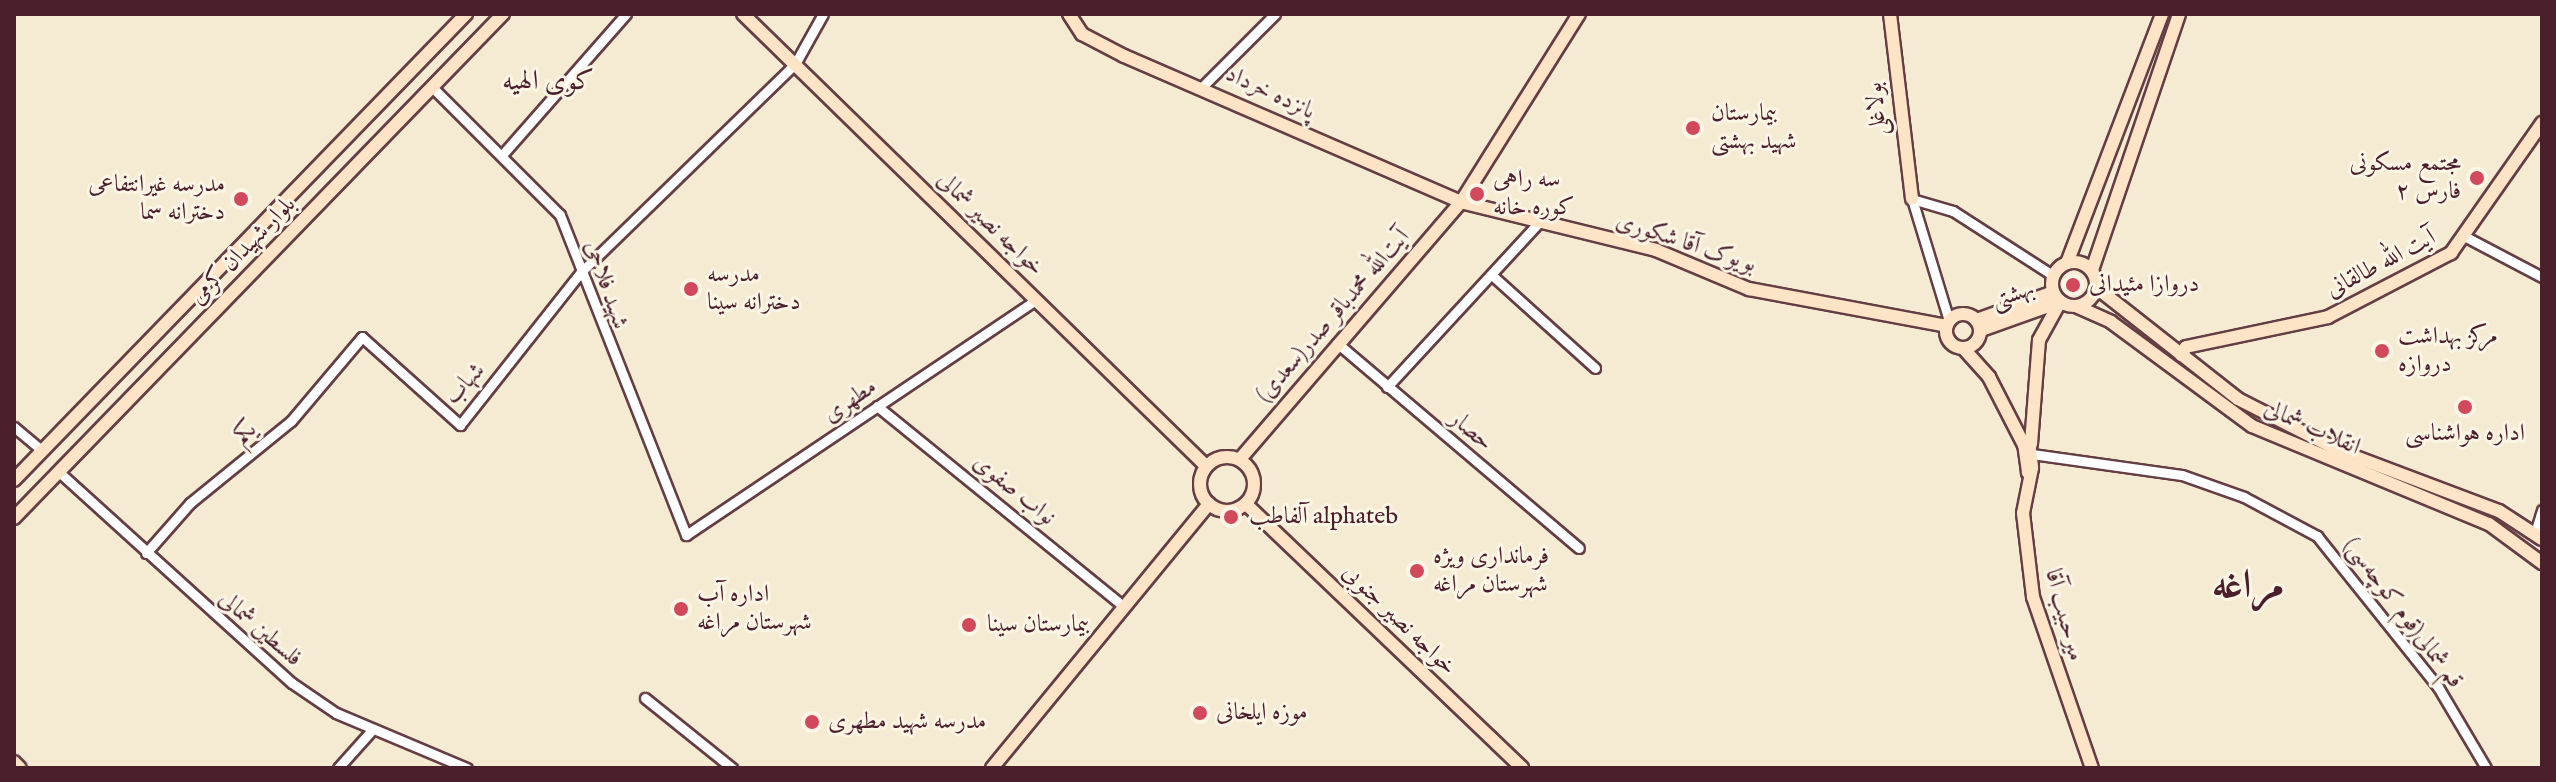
<!DOCTYPE html>
<meta charset="utf-8">
<style>
body{margin:0}
#map{position:relative;width:2556px;height:782px;overflow:hidden;background:#f4ebd2;font-family:"IM FELL English",Amiri,serif}
div>[style]{position:absolute}
[style*='--x']{left:calc(var(--x)*1px);top:calc(var(--y)*1px);width:calc(var(--w)*1px);rotate:calc(var(--a)*1deg)}
.roads{filter:drop-shadow(2px 0 #643e44) drop-shadow(-2px 0 #643e44) drop-shadow(0 2px #643e44) drop-shadow(0 -2px #643e44)}
.street>*{height:9px;margin:-4.5px;padding:0 4.5px;transform-origin:4.5px;border-radius:4.5px;background:#fff}
.secondary>*{height:12px;margin:-6px;padding:0 6px;transform-origin:6px;border-radius:6px;background:#fee4c6}
.secondary>.ring{margin:-6px;padding:0;box-sizing:content-box;background:none;border:12px solid #fee4c6;border-radius:50%}
.dots>*{width:22px;height:22px;translate:-50% -50%;box-sizing:border-box;border:4px solid #fcf5e5;border-radius:50%}
span{translate:-50% -50%;white-space:nowrap;text-align:center;line-height:1.15;-webkit-text-stroke:6px #fcf5e5;paint-order:stroke}
.street-label{font-size:24px;color:#4a1f2b}
.poi-label{font-size:24px;color:#4a1f2b}
.left{translate:0 -50%;text-align:left}
.right{translate:-100% -50%;text-align:right}
.quarter-label{font-size:28px;color:#4a1f2b}
.town-label{font-size:40px;color:#4a1f2b;font-weight:700}
.frame{position:absolute;inset:0;border:16px solid #4a1f2b;pointer-events:none}
</style>
<div id="map">
<div class="roads">
<div class="street">
<i style="--x:432;--y:87;--w:181;--a:45"></i>
<i style="--x:560;--y:215;--w:344;--a:68.5"></i>
<i style="--x:686;--y:535;--w:422;--a:-33.9"></i>
<i style="--x:1202;--y:87;--w:103;--a:-45"></i>
<i style="--x:502;--y:155;--w:188;--a:-48.7"></i>
<i style="--x:1912;--y:199;--w:43;--a:16.3"></i>
<i style="--x:1953;--y:211;--w:120;--a:32.8"></i>
<i style="--x:1912;--y:199;--w:127;--a:73.1"></i>
<i style="--x:2468;--y:238;--w:84;--a:27.8"></i>
<i style="--x:1494;--y:277;--w:136;--a:42"></i>
<i style="--x:1337;--y:343;--w:317;--a:40.3"></i>
<i style="--x:1387;--y:387;--w:224;--a:-47.3"></i>
<i style="--x:877;--y:406;--w:318;--a:39.1"></i>
<i style="--x:14;--y:427;--w:35;--a:40"></i>
<i style="--x:2032;--y:454;--w:151;--a:8"></i>
<i style="--x:2182;--y:475;--w:66;--a:19.5"></i>
<i style="--x:2244;--y:497;--w:83;--a:28.1"></i>
<i style="--x:2317;--y:536;--w:193;--a:51.3"></i>
<i style="--x:2438;--y:687;--w:94;--a:59.3"></i>
<i style="--x:59;--y:472;--w:314;--a:42.2"></i>
<i style="--x:292;--y:683;--w:53;--a:34.3"></i>
<i style="--x:336;--y:713;--w:142;--a:22.8"></i>
<i style="--x:2535;--y:533;--w:24;--a:-73"></i>
<i style="--x:146;--y:553;--w:67;--a:-48.7"></i>
<i style="--x:190;--y:503;--w:130;--a:-39.1"></i>
<i style="--x:291;--y:421;--w:110;--a:-49.8"></i>
<i style="--x:362;--y:337;--w:132;--a:41.9"></i>
<i style="--x:460;--y:425;--w:195;--a:-51.7"></i>
<i style="--x:581;--y:272;--w:298;--a:-44.2"></i>
<i style="--x:795;--y:64;--w:57;--a:-60.8"></i>
<i style="--x:645;--y:698;--w:112;--a:38.8"></i>
<i style="--x:338;--y:768;--w:51;--a:-48.2"></i>
</div>
<div class="secondary">
<i style="--x:743;--y:14;--w:647;--a:44.31"></i>
<i style="--x:1069;--y:14;--w:24;--a:57"></i>
<i style="--x:1082;--y:34;--w:47;--a:27.6"></i>
<i style="--x:1124;--y:56;--w:367;--a:23.4"></i>
<i style="--x:1461;--y:202;--w:201;--a:13.8"></i>
<i style="--x:1656;--y:250;--w:101;--a:22.8"></i>
<i style="--x:1749;--y:289;--w:201;--a:10.6"></i>
<i style="--x:1890;--y:14;--w:186;--a:83.2"></i>
<i class="ring" style="left:2052px;top:262px;width:32px;height:32px"></i>
<i style="--x:2067;--y:263;--w:267;--a:-69.1"></i>
<i style="--x:2092;--y:270;--w:270;--a:-71.2"></i>
<i style="--x:2097;--y:288;--w:179;--a:38.2"></i>
<i style="--x:2238;--y:399;--w:114;--a:27"></i>
<i style="--x:2340;--y:451;--w:170;--a:20.7"></i>
<i style="--x:2499;--y:511;--w:51;--a:33.1"></i>
<i style="--x:2078;--y:307;--w:36;--a:24"></i>
<i style="--x:2111;--y:322;--w:175;--a:36.4"></i>
<i style="--x:2252;--y:426;--w:256;--a:22.5"></i>
<i style="--x:2489;--y:524;--w:66;--a:36.3"></i>
<i class="ring" style="left:1946px;top:314px;width:22px;height:22px"></i>
<i style="--x:1977;--y:320;--w:81;--a:-20.2"></i>
<i style="--x:1981;--y:330;--w:84;--a:-19.5"></i>
<i style="--x:1964;--y:349;--w:38;--a:48"></i>
<i style="--x:1989;--y:377;--w:76;--a:62.8"></i>
<i style="--x:2181;--y:355;--w:9;--a:-58"></i>
<i style="--x:2186;--y:347;--w:145;--a:-11.9"></i>
<i style="--x:2328;--y:317;--w:139;--a:-27.5"></i>
<i style="--x:2451;--y:253;--w:159;--a:-55"></i>
<i style="--x:2029;--y:442;--w:26;--a:83"></i>
<i style="--x:2032;--y:468;--w:6;--a:135"></i>
<i style="--x:2028;--y:472;--w:27;--a:-98"></i>
<i style="--x:2024;--y:445;--w:6;--a:-31"></i>
<i style="--x:2031;--y:444;--w:104;--a:-85.6"></i>
<i style="--x:2039;--y:340;--w:43;--a:-61.1"></i>
<i class="ring" style="left:1200px;top:457px;width:42px;height:42px"></i>
<i style="--x:1240;--y:459;--w:339;--a:-49.3"></i>
<i style="--x:1461;--y:202;--w:222;--a:-57.9"></i>
<i style="--x:2032;--y:468;--w:46;--a:101.3"></i>
<i style="--x:2023;--y:513;--w:85;--a:83.2"></i>
<i style="--x:2033;--y:597;--w:181;--a:71"></i>
<i style="--x:14;--y:480;--w:649;--a:-45.87"></i>
<i style="--x:1246;--y:504;--w:382;--a:43.7"></i>
<i style="--x:14;--y:518;--w:702;--a:-45.87"></i>
<i style="--x:14;--y:762;--w:8;--a:45"></i>
<i style="--x:992;--y:768;--w:342;--a:-50.6"></i>
</div>
</div>
<div class="dots">
<i style="left:1693px;top:128px;background:#d1495b"></i>
<i style="left:2477px;top:178px;background:#d1495b"></i>
<i style="left:1477px;top:194px;background:#d1495b"></i>
<i style="left:241px;top:199px;background:#d1495b"></i>
<i style="left:2073px;top:285px;background:#d1495b"></i>
<i style="left:691px;top:289px;background:#d1495b"></i>
<i style="left:2382px;top:351px;background:#d1495b"></i>
<i style="left:2465px;top:407px;background:#d1495b"></i>
<i style="left:1231px;top:517px;background:#d1495b"></i>
<i style="left:1417px;top:571px;background:#d1495b"></i>
<i style="left:681px;top:609px;background:#d1495b"></i>
<i style="left:969px;top:625px;background:#d1495b"></i>
<i style="left:1200px;top:713px;background:#d1495b"></i>
<i style="left:812px;top:722px;background:#d1495b"></i>
</div>
<div class="street-label">
<span style="left:1270px;top:93px;rotate:25deg">پانزده خرداد</span>
<span style="left:1877px;top:109px;rotate:-96deg">بولاغلی</span>
<span style="left:990px;top:224px;rotate:44deg">خواجه نصیر شمالی</span>
<span style="left:1686px;top:243px;rotate:18deg">بویوک آقا شکوری</span>
<span style="left:243px;top:251px;rotate:-46deg">بلوار شهیدان کرمی</span>
<span style="left:2381px;top:264px;rotate:-28deg">آیت الله طالقانی</span>
<span style="left:606px;top:285px;rotate:71deg">شهید فلاحی</span>
<span style="left:2013px;top:295px;rotate:-20deg">بهشتی</span>
<span style="left:1333px;top:316px;rotate:-49deg">آیت‌الله محمدباقر صدر(سعدی)</span>
<span style="left:465px;top:384px;rotate:-48deg">شهاب</span>
<span style="left:850px;top:401px;rotate:-34deg">مطهری</span>
<span style="left:2312px;top:428px;rotate:24deg">انقلاب شمالی</span>
<span style="left:1471px;top:431px;rotate:40deg">حصار</span>
<span style="left:245px;top:433px;rotate:-39deg">یکم</span>
<span style="left:1014px;top:490px;rotate:39deg">نواب صفوی</span>
<span style="left:2403px;top:613px;rotate:53deg">قم شمالی(قوم کوچه‌سی)</span>
<span style="left:2064px;top:615px;rotate:75deg">میرحبیب آقا</span>
<span style="left:1399px;top:620px;rotate:44deg">خواجه نصیر جنوبی</span>
<span style="left:260px;top:629px;rotate:41deg">فلسطین شمالی</span>
</div>
<div class="poi-label">
<span class="left" style="left:1711px;top:128px">بیمارستان<br>شهید بهشتی</span>
<span class="right" style="left:2461px;top:178px">مجتمع مسکونی<br>فارس ۲</span>
<span class="left" style="left:1493px;top:194px">سه راهی<br>کوره خانه</span>
<span class="right" style="left:225px;top:199px">مدرسه غیرانتفاعی<br>دخترانه سما</span>
<span class="left" style="left:707px;top:289px">مدرسه<br>دخترانه سینا</span>
<span class="left" style="left:2089px;top:285px">دروازا مئیدانی</span>
<span class="left" style="left:2398px;top:351px">مرکز بهداشت<br>دروازه</span>
<span style="left:2465px;top:434px">اداره هواشناسی</span>
<span class="left" style="left:1249px;top:517px">آلفاطب alphateb</span>
<span class="left" style="left:1433px;top:571px">فرمانداری ویژه<br>شهرستان مراغه</span>
<span class="left" style="left:697px;top:609px">اداره آب<br>شهرستان مراغه</span>
<span class="left" style="left:987px;top:625px">بیمارستان سینا</span>
<span class="left" style="left:1216px;top:713px">موزه ایلخانی</span>
<span class="left" style="left:828px;top:722px">مدرسه شهید مطهری</span>
</div>
<div class="quarter-label">
<span style="left:548px;top:82px">کوی الهیه</span>
</div>
<div class="town-label">
<span style="left:2248px;top:587px">مراغه</span>
</div>
<div class="frame"></div>
</div>
